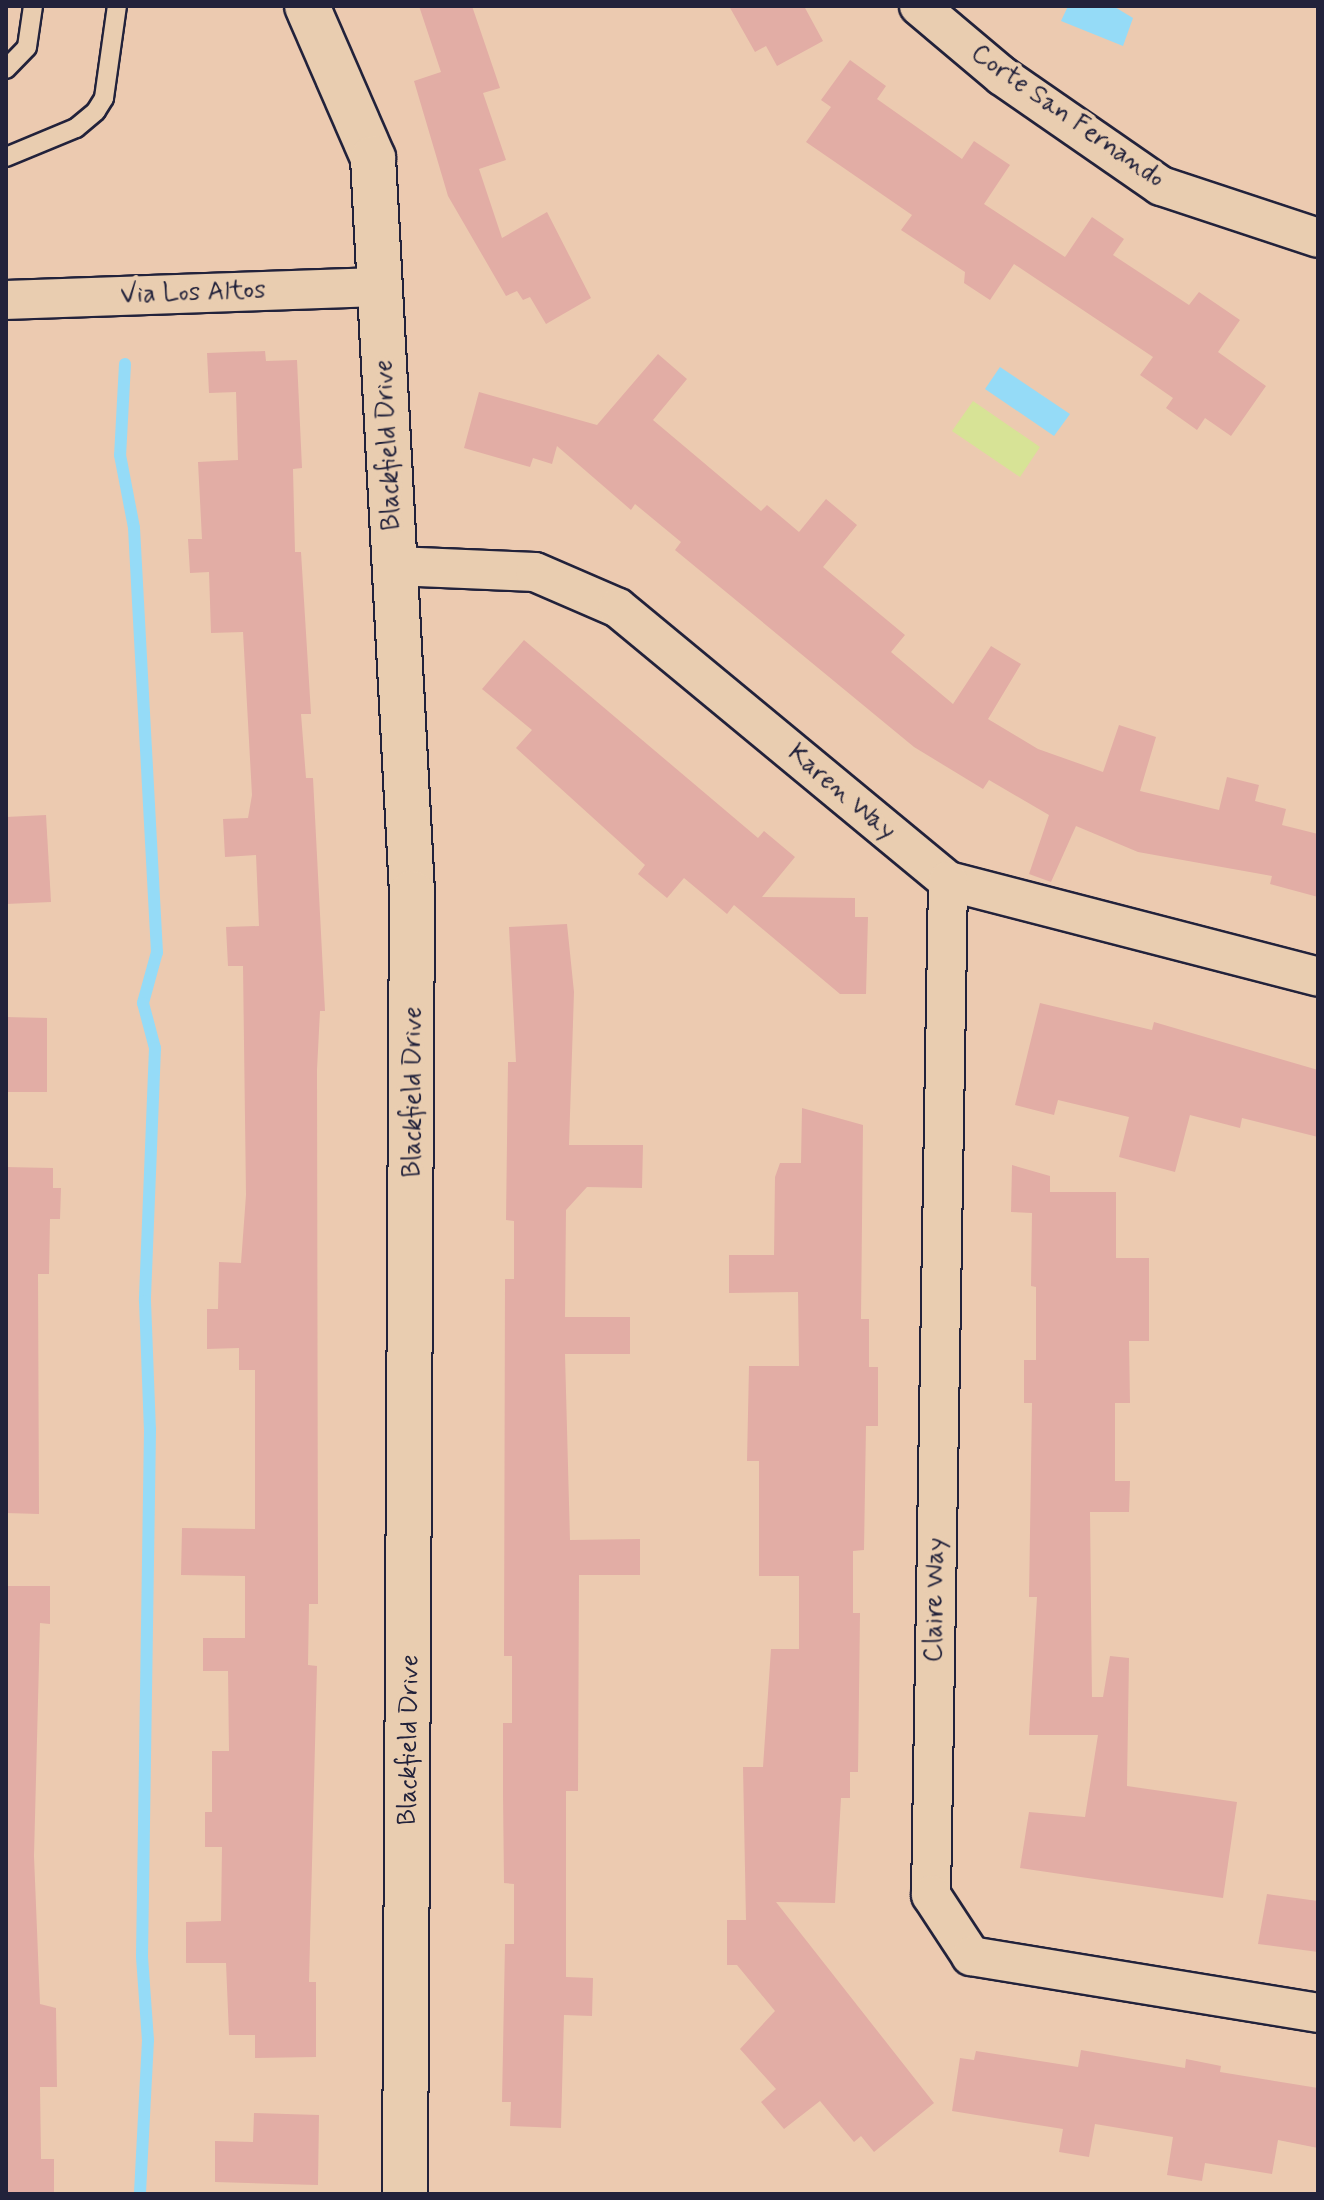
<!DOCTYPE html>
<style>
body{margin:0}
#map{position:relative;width:1324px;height:2200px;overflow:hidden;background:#eccab0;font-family:Mynerve,sans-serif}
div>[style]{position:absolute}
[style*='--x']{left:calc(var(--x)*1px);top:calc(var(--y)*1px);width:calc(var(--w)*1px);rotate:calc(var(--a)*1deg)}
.green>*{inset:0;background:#d7e396}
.water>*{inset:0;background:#95dbf7}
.stream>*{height:12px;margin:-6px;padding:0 6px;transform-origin:6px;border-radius:6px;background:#95dbf7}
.building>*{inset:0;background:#e2ada5}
.roads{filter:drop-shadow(2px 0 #22223b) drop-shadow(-2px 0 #22223b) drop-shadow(0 2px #22223b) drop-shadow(0 -2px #22223b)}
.service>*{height:18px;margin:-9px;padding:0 9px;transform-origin:9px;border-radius:9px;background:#e9cdb0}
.minor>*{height:38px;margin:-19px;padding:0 19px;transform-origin:19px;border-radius:19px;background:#e9cdb0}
.tertiary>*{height:44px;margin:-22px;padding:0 22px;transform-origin:22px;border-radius:22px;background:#e9cdb0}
span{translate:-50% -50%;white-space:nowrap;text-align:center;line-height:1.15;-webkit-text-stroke:8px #e9cdb0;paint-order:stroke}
.street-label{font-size:26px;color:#22223b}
.frame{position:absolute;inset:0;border:8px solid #22223b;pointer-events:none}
</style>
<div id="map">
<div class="green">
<i style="clip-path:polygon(973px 401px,1040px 447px,1020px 477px,952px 431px)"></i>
</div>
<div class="water">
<i style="clip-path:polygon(1068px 6px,1113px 6px,1133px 18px,1123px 46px,1061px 21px)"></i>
<i style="clip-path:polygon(1000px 367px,1070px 414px,1054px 436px,985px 389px)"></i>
</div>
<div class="stream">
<i style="--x:125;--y:364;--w:91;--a:93.1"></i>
<i style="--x:120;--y:455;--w:74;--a:79.1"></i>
<i style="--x:134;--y:528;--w:425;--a:86.9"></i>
<i style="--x:157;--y:952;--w:53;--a:105.4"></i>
<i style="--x:143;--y:1003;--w:47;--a:75.1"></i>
<i style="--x:155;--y:1048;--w:253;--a:92.3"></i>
<i style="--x:145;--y:1301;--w:128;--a:87.8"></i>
<i style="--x:150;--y:1429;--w:528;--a:90.87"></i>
<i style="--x:142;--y:1957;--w:83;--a:85.9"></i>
<i style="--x:148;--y:2040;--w:154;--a:93"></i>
</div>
<div class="building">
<i style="clip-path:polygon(419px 6px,472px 6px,500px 88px,483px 93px,506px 160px,479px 169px,502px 238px,547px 212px,591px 298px,546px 324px,530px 297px,523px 300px,517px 291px,506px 296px,448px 196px,414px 81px,441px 72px)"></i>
<i style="clip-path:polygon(729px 6px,804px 6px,823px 41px,777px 66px,766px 46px,755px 52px)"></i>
<i style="clip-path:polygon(850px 60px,886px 86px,877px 99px,962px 159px,974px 141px,1010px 165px,984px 204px,1065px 257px,1092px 217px,1124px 239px,1113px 255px,1189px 305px,1199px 292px,1240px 320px,1218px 352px,1266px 386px,1231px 436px,1205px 418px,1197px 430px,1166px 408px,1173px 398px,1140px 375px,1153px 357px,1014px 264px,990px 300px,964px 283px,965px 272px,901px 230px,912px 215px,806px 142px,831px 107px,821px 100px)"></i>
<i style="clip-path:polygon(265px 351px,266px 361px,297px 360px,302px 468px,293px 469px,295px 552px,301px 552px,311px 714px,301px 714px,306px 778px,313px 778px,325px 1011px,320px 1011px,317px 1070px,318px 1604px,309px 1604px,308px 1665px,317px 1666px,309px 1982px,316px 1982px,316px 2057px,255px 2058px,255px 2035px,229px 2035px,226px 1963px,186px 1963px,186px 1922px,221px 1921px,222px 1847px,205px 1847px,205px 1812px,212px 1812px,212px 1751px,229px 1751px,228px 1671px,203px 1671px,203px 1638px,245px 1638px,245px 1576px,181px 1575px,182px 1528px,255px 1529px,255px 1370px,239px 1370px,239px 1348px,207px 1349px,207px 1309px,218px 1309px,219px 1262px,241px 1263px,246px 1195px,243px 966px,228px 966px,226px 927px,259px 926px,256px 855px,225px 857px,223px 819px,248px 818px,252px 795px,243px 632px,211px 633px,209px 572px,190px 573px,188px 539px,202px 539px,198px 462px,238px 460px,236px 392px,209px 393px,207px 353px)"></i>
<i style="clip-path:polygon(658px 354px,687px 379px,653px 420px,761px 511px,767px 505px,799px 532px,826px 499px,857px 525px,823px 567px,905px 635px,891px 652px,953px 704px,991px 646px,1021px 664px,988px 719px,1038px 749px,1103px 772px,1119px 725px,1156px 737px,1140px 791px,1219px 810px,1227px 777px,1259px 785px,1255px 801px,1286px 809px,1282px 825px,1318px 834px,1318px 897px,1270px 884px,1272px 876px,1138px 852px,1076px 826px,1051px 882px,1029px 874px,1049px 815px,989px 780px,983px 789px,914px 747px,675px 550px,681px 542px,635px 504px,631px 510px,557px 446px,552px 464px,533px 458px,530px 467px,464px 448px,479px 392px,597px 425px)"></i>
<i style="clip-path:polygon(524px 640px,758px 838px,764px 831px,795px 857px,762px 897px,855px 898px,855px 917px,868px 917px,866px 994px,840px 994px,734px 905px,727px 914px,684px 878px,667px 898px,638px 874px,645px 865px,516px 748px,532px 730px,482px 689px)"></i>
<i style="clip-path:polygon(46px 815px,51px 902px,6px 904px,6px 817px)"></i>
<i style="clip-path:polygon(567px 924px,574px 992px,569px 1145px,643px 1145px,642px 1188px,587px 1187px,566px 1210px,565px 1317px,630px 1317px,630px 1354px,565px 1354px,570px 1540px,640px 1539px,640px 1575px,579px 1575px,578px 1791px,566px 1791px,566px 1977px,593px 1978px,592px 2016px,564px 2015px,561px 2128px,510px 2126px,511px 2102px,502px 2102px,505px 1944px,514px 1944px,514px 1884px,504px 1883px,503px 1795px,503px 1723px,512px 1723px,512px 1656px,504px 1656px,505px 1279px,514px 1279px,514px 1221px,506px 1220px,508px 1062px,516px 1062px,509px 927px)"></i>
<i style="clip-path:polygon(1040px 1003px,1152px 1030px,1154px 1022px,1318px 1070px,1318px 1137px,1242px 1118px,1240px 1128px,1190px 1115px,1175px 1172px,1119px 1157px,1129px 1117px,1058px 1100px,1054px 1115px,1015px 1105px)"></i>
<i style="clip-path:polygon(6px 1017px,47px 1018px,47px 1092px,6px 1092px)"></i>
<i style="clip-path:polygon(802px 1108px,863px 1125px,861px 1319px,869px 1319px,869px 1367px,878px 1367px,878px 1426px,866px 1426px,864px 1550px,853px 1551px,853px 1613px,860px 1613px,858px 1772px,850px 1772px,850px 1798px,841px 1798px,835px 1903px,776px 1902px,934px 2103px,874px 2152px,861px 2136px,854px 2142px,820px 2101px,784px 2129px,761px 2102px,776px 2089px,740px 2049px,775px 2011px,737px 1965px,727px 1965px,727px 1920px,746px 1920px,743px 1767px,763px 1767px,771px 1649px,799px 1649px,799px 1576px,759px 1576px,759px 1461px,747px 1461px,749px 1366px,799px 1366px,798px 1292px,729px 1293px,729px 1255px,774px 1255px,775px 1177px,780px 1163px,801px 1163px)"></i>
<i style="clip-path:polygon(1012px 1165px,1050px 1176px,1050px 1192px,1116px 1192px,1116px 1258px,1149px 1258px,1149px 1341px,1129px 1341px,1130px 1403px,1115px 1403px,1115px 1481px,1130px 1481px,1129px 1512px,1090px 1512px,1092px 1697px,1103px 1697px,1110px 1656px,1129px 1658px,1127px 1786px,1237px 1802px,1223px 1898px,1020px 1868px,1029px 1812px,1085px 1817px,1098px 1735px,1029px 1735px,1037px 1597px,1029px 1597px,1032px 1403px,1024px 1403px,1024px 1360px,1036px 1360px,1036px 1287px,1031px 1286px,1032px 1213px,1011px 1212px)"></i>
<i style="clip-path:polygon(6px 1167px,53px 1168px,53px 1188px,61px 1188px,60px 1219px,50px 1219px,49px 1274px,38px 1274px,39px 1514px,6px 1513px)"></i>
<i style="clip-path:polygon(6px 1586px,50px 1586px,50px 1624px,40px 1623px,34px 1856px,40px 2004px,56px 2008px,57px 2087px,40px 2087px,41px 2159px,54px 2159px,54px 2194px,6px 2194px)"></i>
<i style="clip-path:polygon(1267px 1894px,1318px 1901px,1318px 1952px,1258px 1944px)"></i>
<i style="clip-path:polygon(1081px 2050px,1185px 2068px,1186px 2059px,1221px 2066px,1220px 2072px,1318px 2088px,1318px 2148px,1278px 2140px,1272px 2174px,1205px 2163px,1202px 2181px,1167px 2175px,1173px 2137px,1095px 2124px,1089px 2157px,1059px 2152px,1063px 2129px,952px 2111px,960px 2058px,974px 2060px,976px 2051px,1078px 2067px)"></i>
<i style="clip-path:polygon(254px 2113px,319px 2115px,318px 2185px,215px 2182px,215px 2141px,253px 2142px)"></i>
</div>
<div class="roads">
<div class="service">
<i style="--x:6;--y:69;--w:30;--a:-46"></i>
<i style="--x:27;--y:47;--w:41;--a:-81.7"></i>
<i style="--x:6;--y:157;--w:76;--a:-22.5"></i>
<i style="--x:76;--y:128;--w:26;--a:-40"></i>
<i style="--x:96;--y:111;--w:15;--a:-58"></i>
<i style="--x:104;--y:98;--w:93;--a:-82"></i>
</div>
<div class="minor">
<i style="--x:919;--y:6;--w:109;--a:40.1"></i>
<i style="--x:1002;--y:76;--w:193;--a:34.7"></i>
<i style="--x:1161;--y:186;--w:165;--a:18.3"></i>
<i style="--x:6;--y:300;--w:375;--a:-2"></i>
<i style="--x:395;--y:566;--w:140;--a:2.5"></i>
<i style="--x:535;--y:572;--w:90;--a:23.4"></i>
<i style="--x:618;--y:608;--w:428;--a:39.6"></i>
<i style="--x:948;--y:881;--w:382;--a:14.5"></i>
<i style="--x:948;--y:881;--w:1014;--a:90.96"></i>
<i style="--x:931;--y:1895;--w:73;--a:56.7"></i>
<i style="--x:971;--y:1956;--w:352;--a:9.3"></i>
</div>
<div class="tertiary">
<i style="--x:307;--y:6;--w:166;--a:66.5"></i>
<i style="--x:373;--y:158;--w:736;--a:86.96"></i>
<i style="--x:412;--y:893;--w:1301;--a:90.31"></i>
</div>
</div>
<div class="street-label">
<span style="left:1067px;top:117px;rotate:35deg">Corte San Fernando</span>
<span style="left:193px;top:294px;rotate:-2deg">Via Los Altos</span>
<span style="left:389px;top:445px;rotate:-93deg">Blackfield Drive</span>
<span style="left:841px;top:793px;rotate:40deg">Karen Way</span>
<span style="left:414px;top:1092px;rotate:-90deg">Blackfield Drive</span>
<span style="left:936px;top:1600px;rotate:-89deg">Claire Way</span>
<span style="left:410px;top:1740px;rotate:-89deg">Blackfield Drive</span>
</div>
<div class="frame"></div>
</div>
